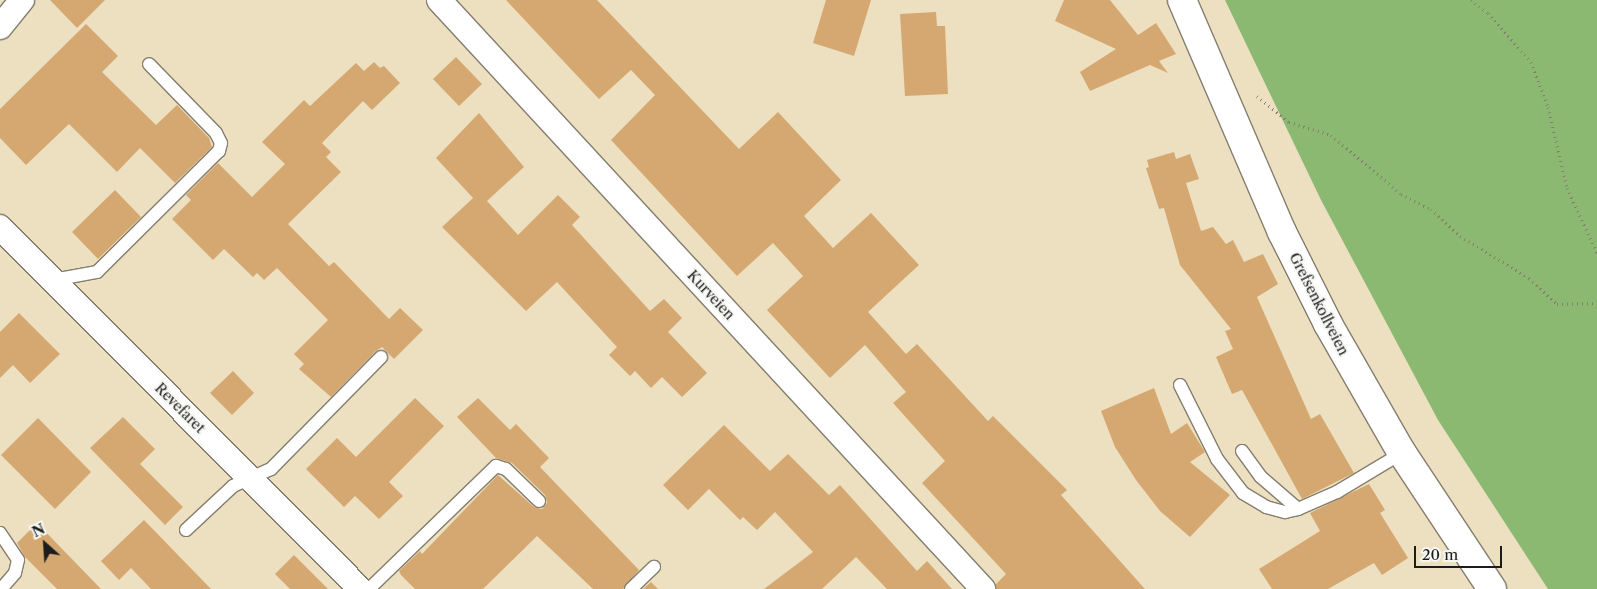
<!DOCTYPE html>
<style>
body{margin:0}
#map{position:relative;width:1597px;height:589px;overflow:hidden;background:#ece0c1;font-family:"Libre Caslon Text",serif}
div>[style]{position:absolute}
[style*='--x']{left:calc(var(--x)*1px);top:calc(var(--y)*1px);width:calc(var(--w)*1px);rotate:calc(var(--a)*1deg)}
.forest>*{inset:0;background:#8bb972}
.building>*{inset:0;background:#d6a871}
.path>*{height:3px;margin-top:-1.5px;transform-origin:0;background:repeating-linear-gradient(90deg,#847e6e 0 1px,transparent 0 5px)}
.roads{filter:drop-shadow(1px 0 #847e6e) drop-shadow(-1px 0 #847e6e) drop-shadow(0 1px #847e6e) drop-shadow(0 -1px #847e6e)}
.service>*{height:12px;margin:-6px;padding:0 6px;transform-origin:6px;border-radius:6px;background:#fff}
.minor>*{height:24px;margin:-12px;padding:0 12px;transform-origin:12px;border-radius:12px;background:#fff}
.tertiary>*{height:28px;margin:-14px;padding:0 14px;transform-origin:14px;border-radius:14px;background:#fff}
span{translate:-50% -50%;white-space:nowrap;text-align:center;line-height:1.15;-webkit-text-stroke:4px #f6f6f2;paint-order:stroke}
.street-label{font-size:14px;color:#1c1c1c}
.north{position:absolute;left:20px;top:519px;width:50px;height:50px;-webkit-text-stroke:4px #f6f6f2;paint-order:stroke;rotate:334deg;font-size:14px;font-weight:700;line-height:20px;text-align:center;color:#1c1c1c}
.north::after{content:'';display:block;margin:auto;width:18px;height:22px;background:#1c1c1c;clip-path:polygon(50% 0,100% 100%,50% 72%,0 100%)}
.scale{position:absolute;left:1414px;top:546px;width:88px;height:22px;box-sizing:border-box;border:2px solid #1c1c1c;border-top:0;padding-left:6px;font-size:15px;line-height:18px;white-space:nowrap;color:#1c1c1c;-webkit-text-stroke:4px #f6f6f2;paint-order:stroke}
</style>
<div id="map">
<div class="forest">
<i style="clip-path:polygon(1225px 0,1597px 0,1597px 589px,1548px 589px,1438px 420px,1321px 200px)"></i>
</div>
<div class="building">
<i style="clip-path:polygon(50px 0,105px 0,77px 28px)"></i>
<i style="clip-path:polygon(506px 0,597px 0,739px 149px,778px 112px,841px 180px,804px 216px,833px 248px,871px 213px,919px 265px,868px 312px,906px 354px,917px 344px,988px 421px,993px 416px,1067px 490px,1061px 495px,1145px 589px,996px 589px,996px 584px,1006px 574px,922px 483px,945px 461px,893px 403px,906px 392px,865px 345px,830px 378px,767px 310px,803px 276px,773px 243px,737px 276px,611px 140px,655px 95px,631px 70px,599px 99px)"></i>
<i style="clip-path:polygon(826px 0,871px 0,854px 56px,813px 43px)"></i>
<i style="clip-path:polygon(1064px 0,1110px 0,1138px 35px,1156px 23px,1176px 54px,1159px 61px,1168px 73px,1150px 65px,1090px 91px,1080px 72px,1116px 49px,1055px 21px)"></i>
<i style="clip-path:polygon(936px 12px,937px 26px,945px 26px,948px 94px,905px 96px,900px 14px)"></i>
<i style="clip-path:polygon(86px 24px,118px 56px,102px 72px,156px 125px,177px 105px,209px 138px,212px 147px,175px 183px,140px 148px,117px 172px,69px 124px,26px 165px,0 138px,0 109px)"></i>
<i style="clip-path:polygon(456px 57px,482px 84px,459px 106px,433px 79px)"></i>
<i style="clip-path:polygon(374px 62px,380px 68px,384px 66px,400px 83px,372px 110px,363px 101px,322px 143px,331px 152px,326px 157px,341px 172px,288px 224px,329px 266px,334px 262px,389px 319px,400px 308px,423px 330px,394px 359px,382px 347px,376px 351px,331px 397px,299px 369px,304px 364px,294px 354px,328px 320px,277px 268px,264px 280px,257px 273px,253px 277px,224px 249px,213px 260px,172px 219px,191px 200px,186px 195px,218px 163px,252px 197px,285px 164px,262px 142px,304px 100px,310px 106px,356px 63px,364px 71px)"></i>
<i style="clip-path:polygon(479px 113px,524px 167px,487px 201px,518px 235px,558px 195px,580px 217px,572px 225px,650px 311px,664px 299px,682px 318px,668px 332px,707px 373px,682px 397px,662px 377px,651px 388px,635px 371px,630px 376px,609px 355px,617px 347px,557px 282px,526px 311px,442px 227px,473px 198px,436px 158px)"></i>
<i style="clip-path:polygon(1174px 152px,1176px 159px,1190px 154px,1199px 179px,1186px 183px,1201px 231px,1213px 227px,1226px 244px,1233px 240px,1244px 262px,1263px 254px,1278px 284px,1257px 297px,1311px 419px,1320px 414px,1354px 473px,1302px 499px,1242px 390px,1232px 394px,1216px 357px,1233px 349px,1225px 331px,1231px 329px,1180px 265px,1164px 208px,1159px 209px,1146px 168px,1149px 167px,1147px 160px)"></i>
<i style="clip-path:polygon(115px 190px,141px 217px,98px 259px,72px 232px)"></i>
<i style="clip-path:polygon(19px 313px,60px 354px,30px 383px,13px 365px,0 378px,0 332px)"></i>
<i style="clip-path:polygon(233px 371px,254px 393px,232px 415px,210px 393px)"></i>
<i style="clip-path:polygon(1154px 388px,1171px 434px,1187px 423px,1205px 452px,1190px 462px,1230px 495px,1190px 537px,1160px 511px,1136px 480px,1115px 447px,1101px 411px)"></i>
<i style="clip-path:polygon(415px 398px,444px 426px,389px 482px,403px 496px,379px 519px,355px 496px,344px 507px,306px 469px,337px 438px,356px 457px)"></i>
<i style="clip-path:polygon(478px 398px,510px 430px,516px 424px,549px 458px,540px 467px,639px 570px,623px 589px,593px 589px,537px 536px,483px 589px,415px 589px,401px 575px,399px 571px,420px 551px,422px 554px,498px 475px,534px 507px,542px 509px,547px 503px,545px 495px,512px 463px,496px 458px,457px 417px)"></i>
<i style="clip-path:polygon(123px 417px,155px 449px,140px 464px,183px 507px,165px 525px,90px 448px)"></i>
<i style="clip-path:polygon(38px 418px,91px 472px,55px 509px,1px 455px)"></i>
<i style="clip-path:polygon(724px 425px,770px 471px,788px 454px,829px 495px,840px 485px,917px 571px,927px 561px,952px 589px,887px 589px,856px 557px,822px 589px,764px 589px,813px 552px,775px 512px,757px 530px,743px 517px,740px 520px,709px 489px,688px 510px,663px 485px)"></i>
<i style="clip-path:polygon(1369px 484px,1385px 510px,1380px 513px,1408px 558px,1382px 575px,1374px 563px,1328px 589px,1272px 589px,1259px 569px,1320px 531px,1310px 513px)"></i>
<i style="clip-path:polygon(144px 520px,211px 589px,151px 589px,131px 568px,119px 580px,101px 561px)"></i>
<i style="clip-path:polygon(37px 523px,101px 589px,57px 589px,25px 557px,17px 543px)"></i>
<i style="clip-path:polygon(294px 555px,328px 589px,290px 589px,275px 574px)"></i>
<i style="clip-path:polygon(651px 582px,658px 589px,643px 589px)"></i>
</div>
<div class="path">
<i style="--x:1471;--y:0;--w:21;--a:37"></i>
<i style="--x:1488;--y:13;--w:65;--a:48.7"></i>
<i style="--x:1531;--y:62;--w:48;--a:69.3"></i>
<i style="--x:1548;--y:107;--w:83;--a:76.8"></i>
<i style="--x:1567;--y:188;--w:72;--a:65.2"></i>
<i style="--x:1257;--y:96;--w:41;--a:39.1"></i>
<i style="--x:1289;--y:122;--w:44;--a:17.2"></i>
<i style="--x:1331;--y:135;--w:92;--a:40.1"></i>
<i style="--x:1401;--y:194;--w:34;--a:27"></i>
<i style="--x:1431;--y:209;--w:40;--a:43"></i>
<i style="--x:1460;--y:236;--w:81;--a:31.3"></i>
<i style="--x:1529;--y:278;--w:38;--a:43"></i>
<i style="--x:1557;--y:304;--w:40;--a:-1.4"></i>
</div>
<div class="roads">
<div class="service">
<i style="--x:53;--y:280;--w:45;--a:-10.3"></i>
<i style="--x:97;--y:272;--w:172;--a:-44.8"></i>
<i style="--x:219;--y:151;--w:8;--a:-76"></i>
<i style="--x:221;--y:143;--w:11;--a:-117"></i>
<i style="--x:216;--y:133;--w:96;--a:-134.2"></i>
<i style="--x:1180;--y:385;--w:83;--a:63.4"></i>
<i style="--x:1217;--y:459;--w:43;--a:52.6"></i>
<i style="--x:1243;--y:493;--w:27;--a:31"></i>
<i style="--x:1266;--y:507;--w:20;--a:15"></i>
<i style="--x:1285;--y:512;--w:13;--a:-13"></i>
<i style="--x:1298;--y:509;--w:43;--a:-23.6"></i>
<i style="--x:1337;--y:492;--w:76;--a:-31"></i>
<i style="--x:1242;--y:451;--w:32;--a:54"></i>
<i style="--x:1261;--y:477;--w:49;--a:40.9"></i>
<i style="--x:186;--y:530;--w:64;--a:-43.1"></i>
<i style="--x:233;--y:486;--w:42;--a:-24.1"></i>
<i style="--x:271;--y:469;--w:157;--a:-45.5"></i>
<i style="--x:0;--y:533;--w:32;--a:56"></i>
<i style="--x:18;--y:560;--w:13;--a:103"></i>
<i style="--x:15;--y:573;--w:21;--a:131"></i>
<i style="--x:369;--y:589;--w:177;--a:-44.1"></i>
<i style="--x:496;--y:466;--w:10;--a:17"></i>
<i style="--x:506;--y:469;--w:46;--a:44.1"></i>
<i style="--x:631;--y:589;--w:32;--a:-44"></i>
</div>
<div class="minor">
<i style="--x:439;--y:0;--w:802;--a:47.27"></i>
<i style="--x:0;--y:27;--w:35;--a:-51"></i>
<i style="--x:0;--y:227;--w:511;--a:45.16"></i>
</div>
<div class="tertiary">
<i style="--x:1182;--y:0;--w:253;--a:66.7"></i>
<i style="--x:1282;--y:232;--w:103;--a:63.4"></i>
<i style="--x:1328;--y:324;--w:149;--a:60.2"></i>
<i style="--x:1402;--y:453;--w:163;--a:56.5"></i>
</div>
</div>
<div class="street-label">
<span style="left:711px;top:295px;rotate:47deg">Kurveien</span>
<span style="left:1319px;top:304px;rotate:63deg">Grefsenkollveien</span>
<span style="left:180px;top:408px;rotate:45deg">Revefaret</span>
</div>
<div class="north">N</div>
<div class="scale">20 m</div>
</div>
